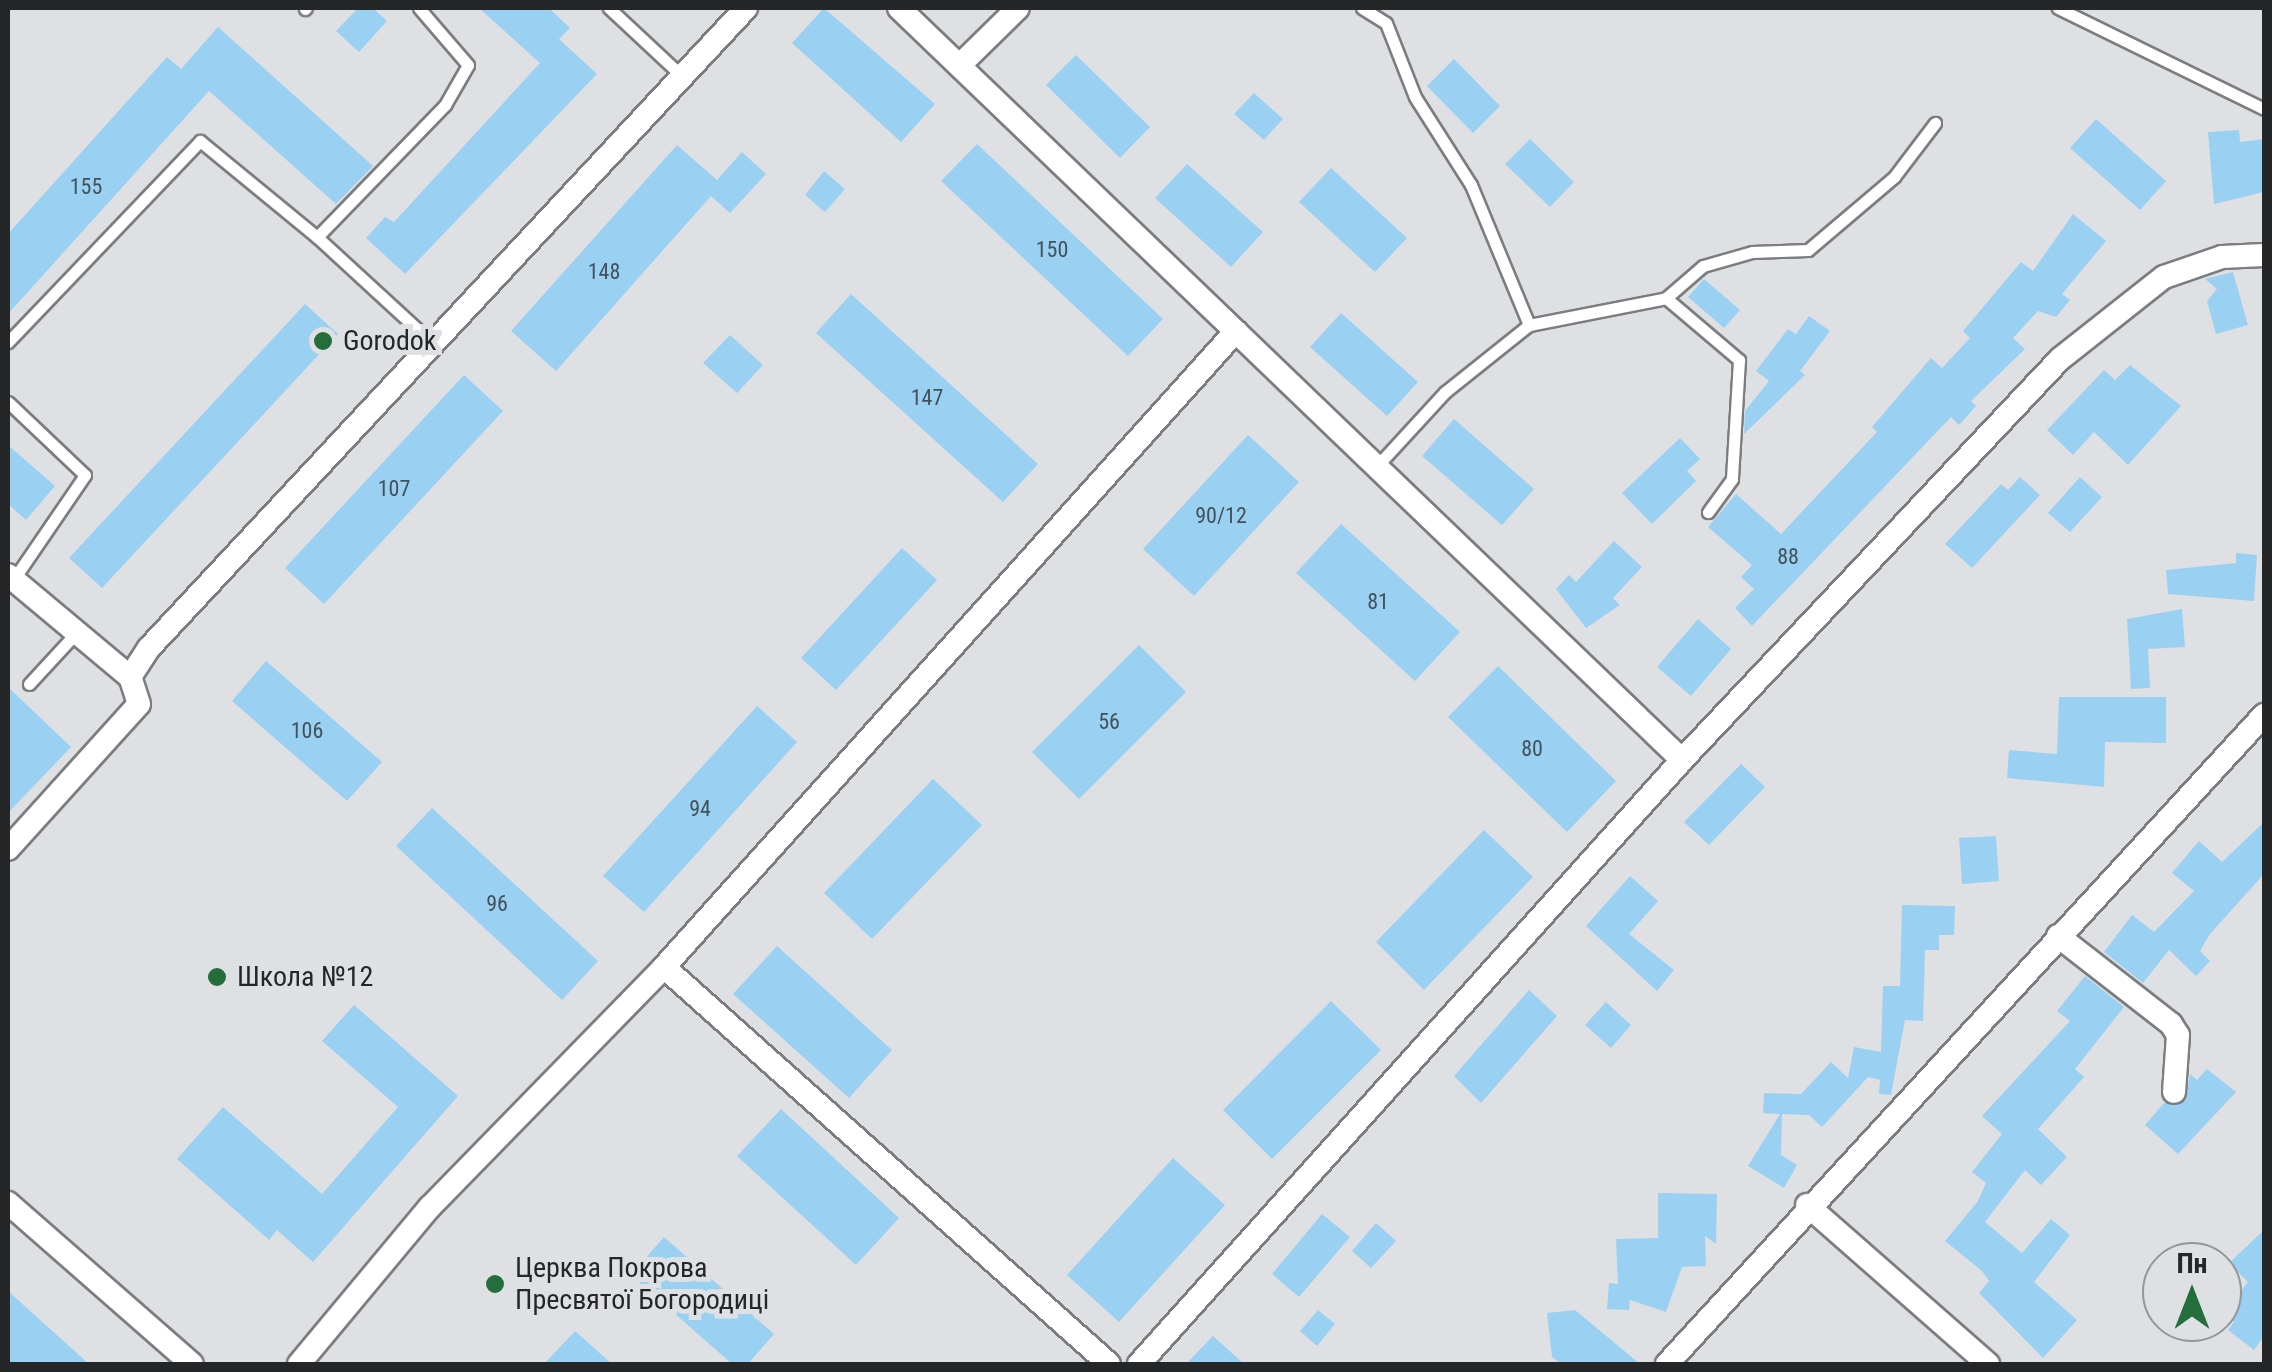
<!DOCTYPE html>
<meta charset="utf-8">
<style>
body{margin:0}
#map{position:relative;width:2272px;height:1372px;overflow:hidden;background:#dee0e3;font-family:"Roboto Condensed",sans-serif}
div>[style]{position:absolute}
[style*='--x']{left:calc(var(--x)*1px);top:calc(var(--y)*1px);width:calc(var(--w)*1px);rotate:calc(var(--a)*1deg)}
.building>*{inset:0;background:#9ad1f3}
.roads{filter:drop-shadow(2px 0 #7b7d7f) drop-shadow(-2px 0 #7b7d7f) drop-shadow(0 2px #7b7d7f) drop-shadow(0 -2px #7b7d7f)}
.lane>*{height:11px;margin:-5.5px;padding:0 5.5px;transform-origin:5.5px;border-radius:5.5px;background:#fff}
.street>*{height:22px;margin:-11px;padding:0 11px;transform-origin:11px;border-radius:11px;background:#fff}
.dots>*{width:28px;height:28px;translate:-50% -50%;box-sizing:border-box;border:5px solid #dee0e3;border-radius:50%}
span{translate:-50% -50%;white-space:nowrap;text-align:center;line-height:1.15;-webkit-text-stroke:10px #dee0e3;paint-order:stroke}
.number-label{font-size:22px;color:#42515a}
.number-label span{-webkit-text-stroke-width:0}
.poi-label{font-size:28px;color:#252627}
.left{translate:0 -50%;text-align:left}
.frame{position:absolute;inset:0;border:10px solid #252627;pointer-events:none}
.north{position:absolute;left:2142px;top:1242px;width:100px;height:100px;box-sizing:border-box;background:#dee0e3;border:2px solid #949698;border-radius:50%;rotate:0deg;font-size:28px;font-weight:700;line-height:40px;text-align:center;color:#252627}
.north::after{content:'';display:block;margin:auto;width:35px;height:45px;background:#246e3c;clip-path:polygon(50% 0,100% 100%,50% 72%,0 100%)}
</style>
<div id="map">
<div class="building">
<i style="clip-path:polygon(358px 8px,373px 8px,387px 21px,359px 52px,336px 31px)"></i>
<i style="clip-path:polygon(479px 8px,549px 8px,570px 28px,559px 39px,597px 74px,405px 274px,366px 238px,385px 217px,394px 222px,540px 63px)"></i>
<i style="clip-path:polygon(824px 8px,935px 104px,901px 142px,792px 43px)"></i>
<i style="clip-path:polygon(218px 27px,373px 166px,336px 204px,209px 91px,8px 314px,8px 234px,167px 57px,181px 69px)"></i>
<i style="clip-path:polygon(1076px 55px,1150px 127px,1120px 158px,1046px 85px)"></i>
<i style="clip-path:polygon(1454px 59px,1500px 106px,1473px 133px,1427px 86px)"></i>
<i style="clip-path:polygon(1254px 93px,1283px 119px,1264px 140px,1234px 114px)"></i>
<i style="clip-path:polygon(2096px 119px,2166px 181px,2140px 210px,2070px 148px)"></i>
<i style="clip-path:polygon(2239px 130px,2240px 142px,2264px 139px,2264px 192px,2214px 204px,2208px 132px)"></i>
<i style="clip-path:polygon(1530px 139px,1574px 182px,1550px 207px,1505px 164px)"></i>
<i style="clip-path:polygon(977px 144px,1163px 319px,1128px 356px,941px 181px)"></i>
<i style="clip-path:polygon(677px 145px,717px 180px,742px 152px,766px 174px,730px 213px,711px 196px,556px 371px,511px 331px)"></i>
<i style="clip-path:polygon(1187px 164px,1263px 232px,1231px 267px,1155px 198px)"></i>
<i style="clip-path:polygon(1331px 168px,1407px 238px,1375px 272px,1299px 202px)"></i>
<i style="clip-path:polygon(824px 171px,845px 189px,825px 212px,805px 195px)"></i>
<i style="clip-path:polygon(2073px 214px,2106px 241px,2062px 294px,2070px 300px,2056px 317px,2038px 311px,2013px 338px,2025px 349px,1971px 401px,1976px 406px,1959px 425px,1951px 417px,1752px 626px,1735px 608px,1754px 589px,1741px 577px,1752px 565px,1708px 527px,1736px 494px,1781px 534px,1877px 432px,1872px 427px,1931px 358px,1942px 368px,1970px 338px,1963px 331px,2021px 262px,2033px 271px)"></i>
<i style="clip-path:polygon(2233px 272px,2248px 325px,2216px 334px,2207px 301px,2217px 289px,2205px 279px)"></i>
<i style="clip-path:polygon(1704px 279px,1740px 310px,1724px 328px,1688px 297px)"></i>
<i style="clip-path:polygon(851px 294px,1038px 464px,1003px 502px,816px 333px)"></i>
<i style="clip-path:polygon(305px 304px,338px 334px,102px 588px,69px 558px)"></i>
<i style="clip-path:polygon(1341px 313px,1418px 382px,1387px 416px,1310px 347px)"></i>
<i style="clip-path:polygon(1809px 316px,1830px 331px,1800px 371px,1805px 375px,1744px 434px,1745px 411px,1769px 381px,1756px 371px,1788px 329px,1796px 334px)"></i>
<i style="clip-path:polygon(730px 335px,763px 365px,737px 393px,703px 363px)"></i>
<i style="clip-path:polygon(2130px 365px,2181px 406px,2128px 465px,2094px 432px,2073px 455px,2047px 430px,2104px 370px,2115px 380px)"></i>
<i style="clip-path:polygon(464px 375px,503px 411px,324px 604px,285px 568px)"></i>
<i style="clip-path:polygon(1454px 419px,1534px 489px,1502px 525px,1422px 456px)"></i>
<i style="clip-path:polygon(1248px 435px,1299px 482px,1194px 596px,1143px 549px)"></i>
<i style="clip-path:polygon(1680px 438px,1700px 459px,1687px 471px,1696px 481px,1652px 524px,1622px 493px)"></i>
<i style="clip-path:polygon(8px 445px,55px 486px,26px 520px,8px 504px)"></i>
<i style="clip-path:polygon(2020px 477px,2040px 495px,1972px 568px,1945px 544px,2001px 484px,2008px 490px)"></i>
<i style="clip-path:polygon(2080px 477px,2102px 497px,2070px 532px,2048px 513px)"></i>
<i style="clip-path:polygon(1341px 524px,1460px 632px,1415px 681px,1296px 573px)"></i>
<i style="clip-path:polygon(1614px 541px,1642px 567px,1613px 598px,1620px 605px,1586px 628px,1556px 589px,1569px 575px,1576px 582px)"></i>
<i style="clip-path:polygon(902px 548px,937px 580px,836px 690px,801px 658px)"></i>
<i style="clip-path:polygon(2236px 553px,2257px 555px,2254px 601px,2168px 594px,2166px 570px,2236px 563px)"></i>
<i style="clip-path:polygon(2182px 609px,2185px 647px,2148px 649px,2150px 688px,2131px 689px,2127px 619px)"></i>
<i style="clip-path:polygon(1698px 619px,1731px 649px,1691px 696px,1657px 667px)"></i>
<i style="clip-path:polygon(1139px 645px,1186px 692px,1079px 799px,1032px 752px)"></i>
<i style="clip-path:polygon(266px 661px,382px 762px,347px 801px,232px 701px)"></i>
<i style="clip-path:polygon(1498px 666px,1616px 781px,1567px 832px,1448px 717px)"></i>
<i style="clip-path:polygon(8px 687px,71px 747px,8px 813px)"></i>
<i style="clip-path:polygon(2059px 697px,2166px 697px,2166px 743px,2105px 742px,2104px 787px,2007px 778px,2009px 750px,2057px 754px)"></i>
<i style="clip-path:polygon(757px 706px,797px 742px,644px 912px,603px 876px)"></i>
<i style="clip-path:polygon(1741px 764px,1765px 787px,1709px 845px,1684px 822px)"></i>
<i style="clip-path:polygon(933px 779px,982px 825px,872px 939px,824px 893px)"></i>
<i style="clip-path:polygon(432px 808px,598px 961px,562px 1000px,396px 846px)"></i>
<i style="clip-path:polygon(2264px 822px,2264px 874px,2210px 934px,2200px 951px,2210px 961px,2196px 976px,2169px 950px,2143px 983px,2104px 952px,2132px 915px,2154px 932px,2194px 891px,2172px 873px,2199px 841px,2222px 862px)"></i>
<i style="clip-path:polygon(1484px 830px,1533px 877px,1424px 990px,1376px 942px)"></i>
<i style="clip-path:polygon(1996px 836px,1999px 881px,1962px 884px,1959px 838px)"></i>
<i style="clip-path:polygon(1630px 876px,1658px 901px,1629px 934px,1674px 970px,1657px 991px,1586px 926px)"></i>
<i style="clip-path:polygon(1902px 905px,1955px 906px,1954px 935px,1939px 935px,1939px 950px,1925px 950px,1923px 1021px,1905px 1020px,1891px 1095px,1879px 1094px,1880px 1080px,1868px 1077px,1822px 1127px,1809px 1115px,1782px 1114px,1781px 1155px,1797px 1165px,1784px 1188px,1748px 1166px,1780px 1114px,1763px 1113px,1764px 1093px,1801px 1094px,1831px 1062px,1848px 1078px,1854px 1047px,1881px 1052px,1883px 986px,1900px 986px)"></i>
<i style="clip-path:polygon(777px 946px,892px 1050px,849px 1098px,733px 994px)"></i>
<i style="clip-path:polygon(2085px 976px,2124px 1007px,2075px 1069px,2084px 1077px,2038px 1129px,2067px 1157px,2041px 1185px,2025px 1170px,1985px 1222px,2022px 1253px,2051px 1219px,2070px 1235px,2034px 1282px,2077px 1320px,2043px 1358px,1979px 1293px,1989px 1281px,1982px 1271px,1945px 1241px,1978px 1201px,1986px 1183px,1972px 1172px,2002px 1134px,1982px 1116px,2070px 1021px,2057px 1011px)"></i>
<i style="clip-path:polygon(1529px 990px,1557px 1016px,1481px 1103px,1454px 1076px)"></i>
<i style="clip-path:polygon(1331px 1001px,1381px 1050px,1272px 1159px,1223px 1110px)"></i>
<i style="clip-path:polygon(1606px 1002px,1631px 1025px,1611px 1048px,1585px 1025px)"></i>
<i style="clip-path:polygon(354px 1005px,458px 1096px,313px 1262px,277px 1230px,269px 1240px,177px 1159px,223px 1107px,322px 1194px,398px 1107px,322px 1041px)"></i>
<i style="clip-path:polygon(2207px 1069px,2236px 1092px,2178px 1154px,2145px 1125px,2164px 1103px,2186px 1101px,2190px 1074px,2197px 1080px)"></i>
<i style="clip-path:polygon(781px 1109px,899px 1218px,856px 1265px,737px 1156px)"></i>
<i style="clip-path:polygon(1173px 1158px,1225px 1205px,1119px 1322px,1067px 1275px)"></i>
<i style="clip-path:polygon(1658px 1193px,1717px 1194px,1716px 1244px,1705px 1236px,1706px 1266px,1682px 1267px,1666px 1312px,1630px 1300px,1629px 1310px,1607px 1309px,1609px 1283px,1618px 1284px,1616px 1239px,1658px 1238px)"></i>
<i style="clip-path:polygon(1322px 1214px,1350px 1237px,1299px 1297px,1272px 1274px)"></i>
<i style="clip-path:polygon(1376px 1223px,1396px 1241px,1371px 1268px,1352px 1251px)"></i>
<i style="clip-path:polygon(2264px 1230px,2264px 1336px,2254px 1350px,2228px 1330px,2234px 1322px,2223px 1314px,2248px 1282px,2229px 1263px)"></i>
<i style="clip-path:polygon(664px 1237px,774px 1334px,748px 1364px,732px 1364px,631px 1275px)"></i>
<i style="clip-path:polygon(8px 1291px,89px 1364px,8px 1364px)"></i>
<i style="clip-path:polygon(1318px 1310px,1335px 1324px,1317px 1346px,1300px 1331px)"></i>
<i style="clip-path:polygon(1575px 1310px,1640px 1364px,1561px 1364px,1552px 1357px,1547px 1313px)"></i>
<i style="clip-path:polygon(575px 1331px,612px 1364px,544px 1364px)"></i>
<i style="clip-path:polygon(1213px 1336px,1244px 1364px,1186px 1364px)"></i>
</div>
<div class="roads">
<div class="lane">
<i style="--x:419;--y:8;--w:75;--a:49.3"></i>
<i style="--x:468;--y:65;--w:46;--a:119.9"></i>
<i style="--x:445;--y:105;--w:184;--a:134.1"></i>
<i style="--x:317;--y:237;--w:155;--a:42.6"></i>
<i style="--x:609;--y:8;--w:100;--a:43"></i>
<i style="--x:1362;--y:8;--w:28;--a:32"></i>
<i style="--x:1386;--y:23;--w:79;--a:68.6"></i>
<i style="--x:1415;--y:97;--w:104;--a:57.5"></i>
<i style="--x:1471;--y:185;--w:152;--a:67.5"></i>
<i style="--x:2058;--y:8;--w:229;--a:26.1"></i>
<i style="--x:305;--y:9;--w:1;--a:-45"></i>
<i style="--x:1666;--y:298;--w:49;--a:-40.9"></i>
<i style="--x:1703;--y:266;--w:51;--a:-15.9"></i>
<i style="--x:1752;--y:252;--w:56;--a:-2"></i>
<i style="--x:1808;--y:250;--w:113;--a:-40.3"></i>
<i style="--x:1894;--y:177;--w:68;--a:-52.8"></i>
<i style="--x:8;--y:342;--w:278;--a:-46.3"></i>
<i style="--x:200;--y:141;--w:151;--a:39.4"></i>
<i style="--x:8;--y:402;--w:106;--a:43.5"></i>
<i style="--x:85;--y:475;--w:127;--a:124.4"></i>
<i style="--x:1377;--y:466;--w:100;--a:-47.4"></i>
<i style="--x:1445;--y:392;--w:107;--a:-38.6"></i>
<i style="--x:1529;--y:325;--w:140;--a:-11.1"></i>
<i style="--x:1666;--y:298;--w:96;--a:40.3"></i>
<i style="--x:1739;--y:360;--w:119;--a:93.4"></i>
<i style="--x:1732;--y:479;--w:41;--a:126"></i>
<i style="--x:29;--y:684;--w:71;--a:-47.3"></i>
</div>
<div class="street">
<i style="--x:899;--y:8;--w:1086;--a:43.84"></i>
<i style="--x:960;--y:65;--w:81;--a:-44.5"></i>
<i style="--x:8;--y:575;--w:159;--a:39.9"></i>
<i style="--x:8;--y:849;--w:195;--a:-47.9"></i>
<i style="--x:139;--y:704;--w:28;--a:-108"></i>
<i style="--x:130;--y:677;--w:35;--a:-57"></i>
<i style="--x:149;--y:648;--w:875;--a:-46.99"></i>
<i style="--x:2058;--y:936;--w:143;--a:37.9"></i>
<i style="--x:2171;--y:1024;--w:13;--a:58"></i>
<i style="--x:2178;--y:1035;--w:57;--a:94"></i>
<i style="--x:664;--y:967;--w:596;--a:41.74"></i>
<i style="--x:8;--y:1203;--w:244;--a:41.2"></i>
<i style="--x:1807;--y:1205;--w:241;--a:41.3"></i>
<i style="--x:299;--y:1364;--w:204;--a:-50.2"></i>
<i style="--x:430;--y:1207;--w:335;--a:-45.7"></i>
<i style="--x:664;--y:967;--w:855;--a:-48.03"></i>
<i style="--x:1139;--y:1364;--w:812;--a:-48.04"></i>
<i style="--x:1682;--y:760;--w:551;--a:-46.69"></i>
<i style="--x:2060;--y:359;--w:132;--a:-38.3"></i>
<i style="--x:2164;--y:277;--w:61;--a:-19"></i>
<i style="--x:2222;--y:257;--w:42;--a:-2.7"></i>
<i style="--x:1667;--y:1364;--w:882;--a:-47.39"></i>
</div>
</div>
<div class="dots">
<i style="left:323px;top:341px;background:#246e3c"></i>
<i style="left:217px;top:977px;background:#246e3c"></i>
<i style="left:495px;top:1284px;background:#246e3c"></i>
</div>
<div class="number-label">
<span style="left:86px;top:187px">155</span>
<span style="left:1052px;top:250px">150</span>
<span style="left:604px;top:272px">148</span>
<span style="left:927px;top:398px">147</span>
<span style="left:394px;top:489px">107</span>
<span style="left:1221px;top:516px">90/12</span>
<span style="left:1788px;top:557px">88</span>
<span style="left:1378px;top:602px">81</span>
<span style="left:1109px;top:722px">56</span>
<span style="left:307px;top:731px">106</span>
<span style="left:1532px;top:749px">80</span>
<span style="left:700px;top:809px">94</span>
<span style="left:497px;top:904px">96</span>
</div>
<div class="poi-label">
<span class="left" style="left:343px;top:341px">Gorodok</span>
<span class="left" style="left:237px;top:977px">Школа №12</span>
<span class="left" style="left:515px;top:1284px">Церква Покрова<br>Пресвятої Богородиці</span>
</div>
<div class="frame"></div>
<div class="north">Пн</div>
</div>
